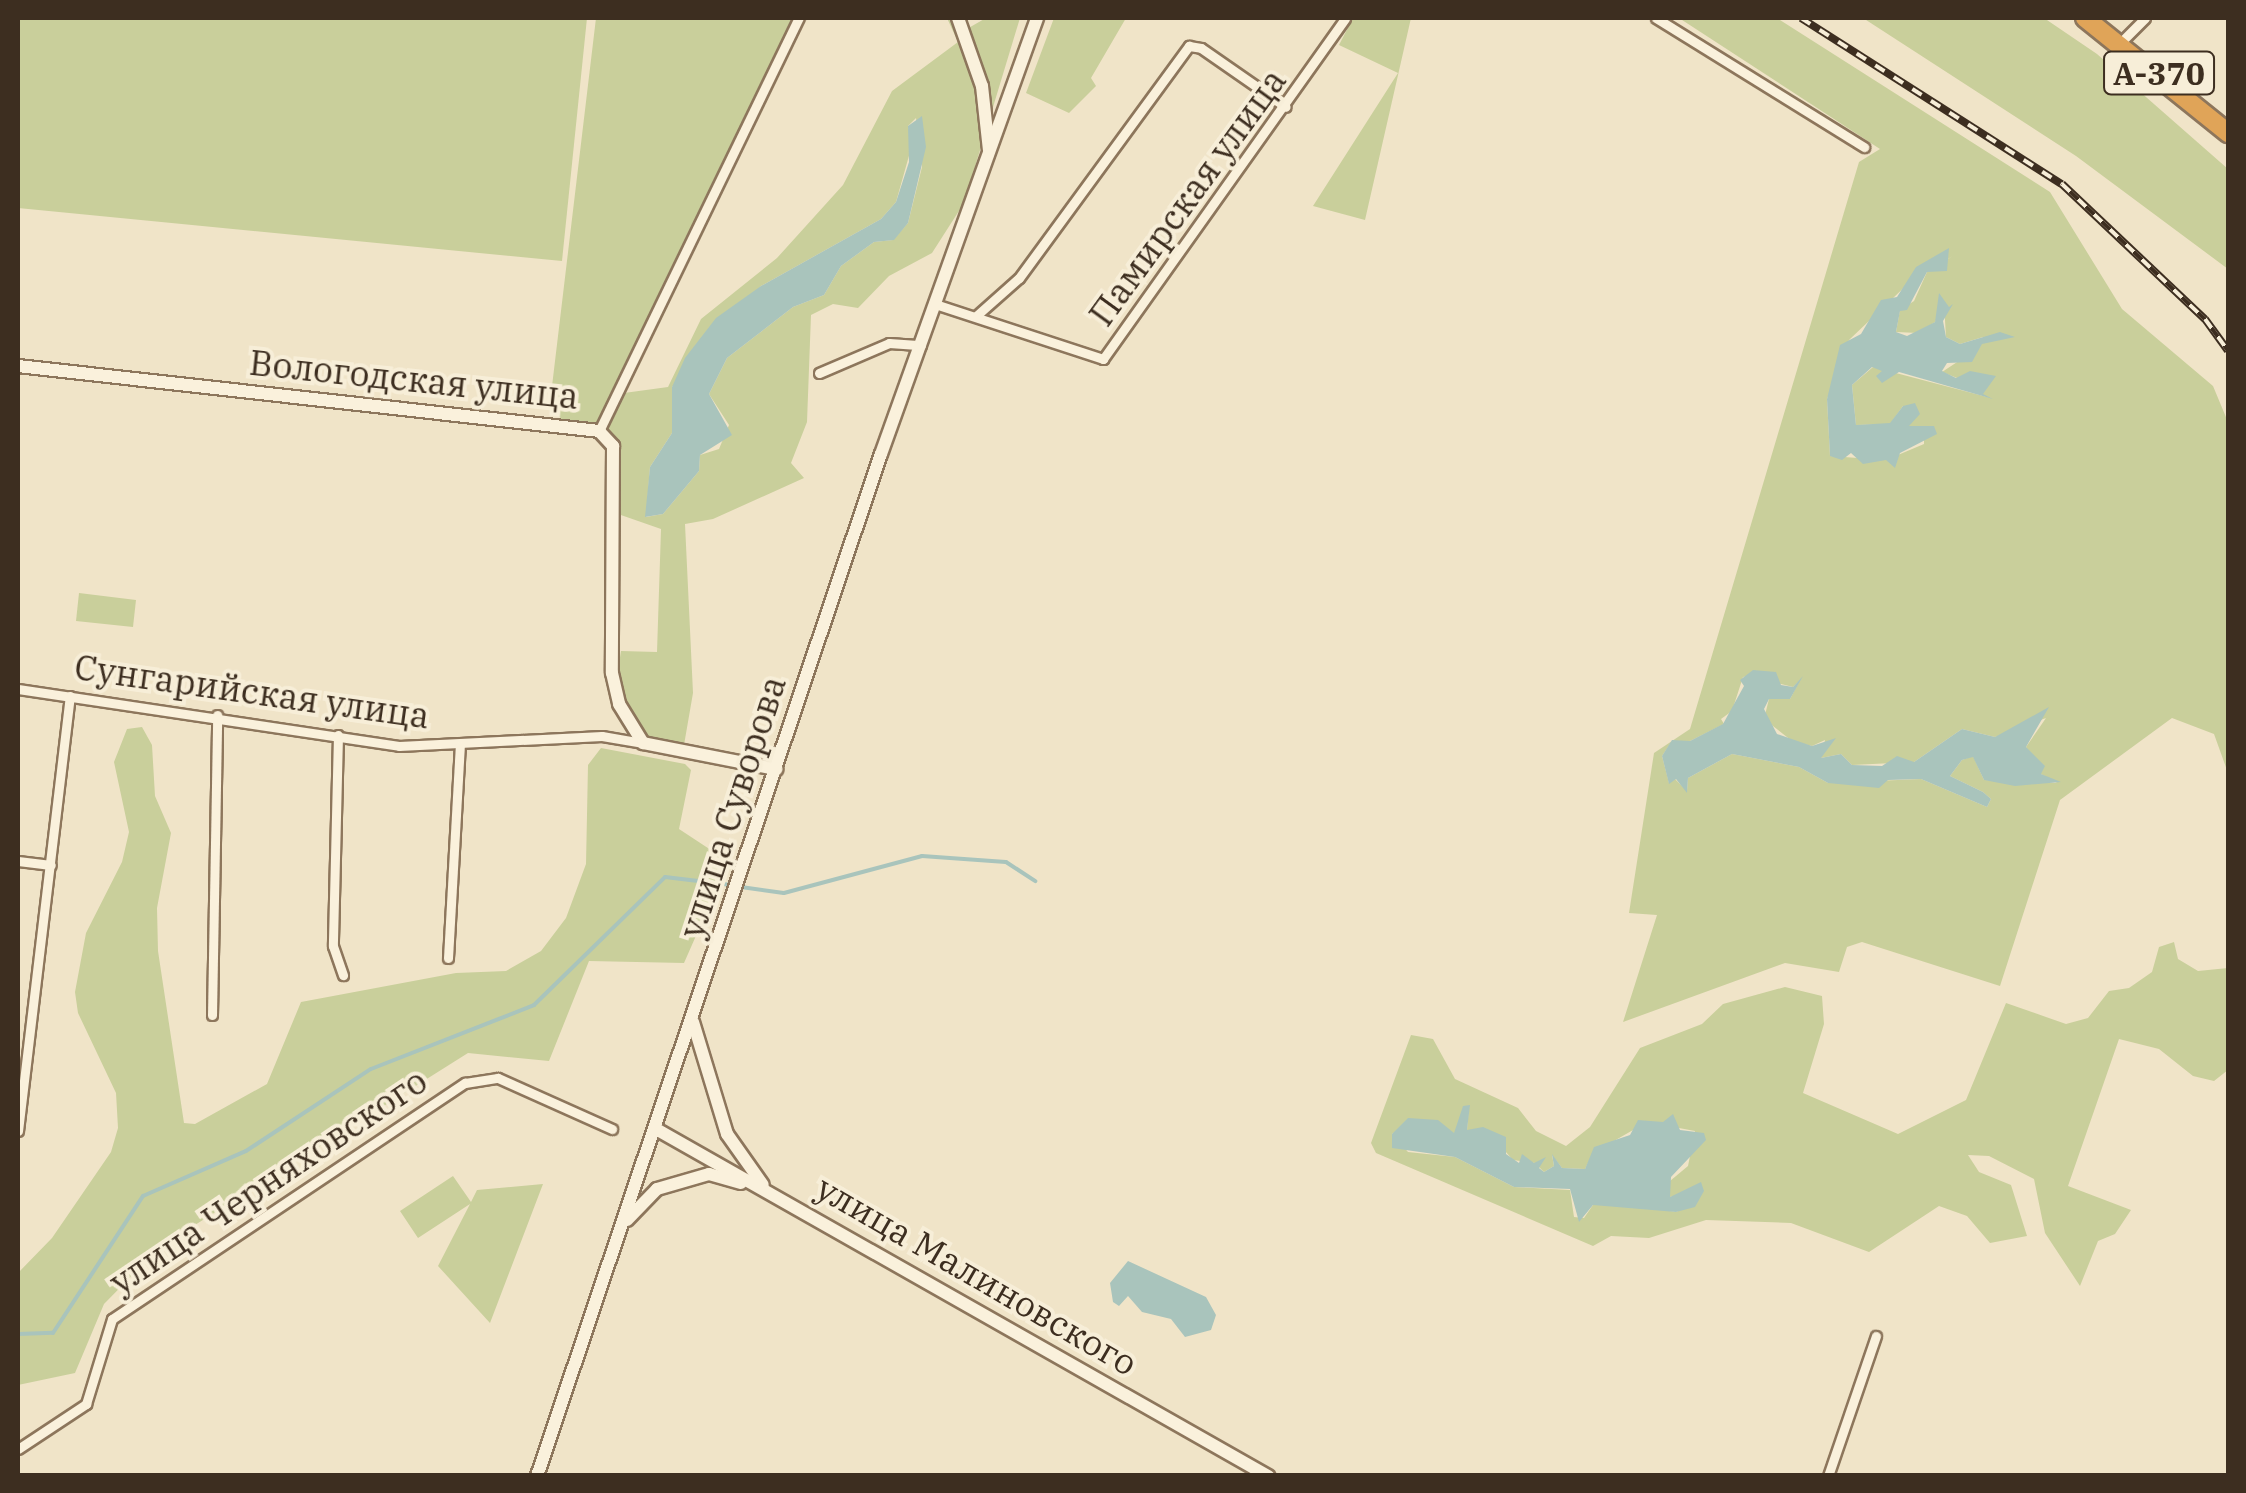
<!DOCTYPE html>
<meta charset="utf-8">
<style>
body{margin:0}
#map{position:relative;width:2246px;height:1493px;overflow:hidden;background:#f0e4c8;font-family:"IBM Plex Serif",serif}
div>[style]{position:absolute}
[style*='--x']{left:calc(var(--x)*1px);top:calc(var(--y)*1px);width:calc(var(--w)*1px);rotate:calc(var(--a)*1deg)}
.green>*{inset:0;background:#c9cf9b}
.water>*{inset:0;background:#a9c4bc}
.stream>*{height:4px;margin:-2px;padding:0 2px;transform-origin:2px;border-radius:2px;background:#a9c4bc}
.roads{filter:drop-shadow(2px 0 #8d765c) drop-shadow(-2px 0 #8d765c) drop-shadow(0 2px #8d765c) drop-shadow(0 -2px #8d765c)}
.street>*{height:9px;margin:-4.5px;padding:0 4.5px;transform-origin:4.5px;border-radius:4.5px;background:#faf1dc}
.secondary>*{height:12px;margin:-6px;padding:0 6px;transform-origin:6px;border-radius:6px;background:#faf1dc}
.highway>*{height:18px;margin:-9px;padding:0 9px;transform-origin:9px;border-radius:9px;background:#e0a458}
.rail>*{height:8px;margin-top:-4px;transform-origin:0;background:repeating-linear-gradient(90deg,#f7eed8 0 11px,#3d2e20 0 22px);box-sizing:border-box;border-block:2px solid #3d2e20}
span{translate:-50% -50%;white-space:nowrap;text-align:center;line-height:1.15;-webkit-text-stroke:8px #f7eed8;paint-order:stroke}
.shield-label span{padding:2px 8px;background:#f7eed8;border:2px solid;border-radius:8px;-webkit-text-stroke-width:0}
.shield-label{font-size:32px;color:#3d2e20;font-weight:700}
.street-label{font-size:35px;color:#3d2e20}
.frame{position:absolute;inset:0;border:20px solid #3d2e20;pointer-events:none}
</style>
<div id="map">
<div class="green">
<i style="clip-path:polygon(19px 18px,587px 18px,562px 261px,18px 208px)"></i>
<i style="clip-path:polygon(evenodd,596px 18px,806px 18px,624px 393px,668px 387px,701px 319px,777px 258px,843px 185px,892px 91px,958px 42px,947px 18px,958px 18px,965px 30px,986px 18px,1020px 18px,964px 203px,932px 253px,889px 276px,858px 308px,833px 304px,811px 315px,807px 422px,791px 463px,804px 478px,713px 519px,685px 524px,693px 693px,684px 745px,648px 738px,626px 703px,618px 670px,621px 651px,657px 652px,661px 529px,618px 514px,619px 445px,607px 427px,562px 420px,550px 403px,596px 18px,916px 118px,922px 167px,908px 223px,893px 240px,874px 242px,841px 266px,824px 295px,793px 307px,727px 358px,709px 394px,729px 425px,719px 449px,700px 455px,699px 471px,663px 514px,646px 517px,650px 467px,672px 433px,672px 387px,761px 286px,881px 219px,896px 202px,912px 145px,908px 126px,916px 118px)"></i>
<i style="clip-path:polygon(1054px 18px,1126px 18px,1091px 78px,1096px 86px,1069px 113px,1026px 93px)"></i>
<i style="clip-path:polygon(1353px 18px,1411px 18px,1365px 220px,1313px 206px,1398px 73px,1339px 45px)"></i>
<i style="clip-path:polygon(evenodd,1679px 18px,1777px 18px,2050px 192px,2122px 309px,2213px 386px,2228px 422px,2228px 773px,2214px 734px,2172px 718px,2060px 800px,2000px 986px,1862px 942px,1847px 947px,1839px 972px,1785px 963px,1623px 1022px,1657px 915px,1629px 913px,1654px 753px,1690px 729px,1859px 162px,1880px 149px,1679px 18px,1953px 256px,1927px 272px,1914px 301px,1900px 310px,1896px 332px,1918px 333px,1935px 322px,1944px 304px,1946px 337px,1960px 344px,1983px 337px,1980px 347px,1942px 372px,1985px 389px,1982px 395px,1991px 398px,1873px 367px,1852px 385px,1856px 425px,1890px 424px,1903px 406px,1908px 426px,1924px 430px,1924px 444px,1886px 460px,1830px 456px,1827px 399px,1849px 340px,1913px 279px,1953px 256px,1679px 18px,1749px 676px,1793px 687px,1800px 680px,1790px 699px,1769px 699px,1764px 719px,1792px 741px,1812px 746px,1825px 740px,1821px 758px,1841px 754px,1852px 765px,1914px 762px,1962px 729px,1995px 737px,2046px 718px,2026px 747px,2041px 774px,2057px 783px,1984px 780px,1973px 756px,1962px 760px,1950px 776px,1983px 792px,1991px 799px,1987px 807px,1921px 779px,1828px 783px,1799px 767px,1732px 754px,1688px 778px,1687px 791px,1675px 779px,1669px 783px,1662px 756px,1672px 741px,1690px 741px,1724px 724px,1721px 719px,1732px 711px,1743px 677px,1749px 676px)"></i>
<i style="clip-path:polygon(1863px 18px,2044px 18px,2097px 54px,2228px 169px,2228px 269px,2076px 156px)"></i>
<i style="clip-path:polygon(79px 593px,136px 600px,133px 627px,76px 621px)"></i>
<i style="clip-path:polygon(142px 727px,152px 745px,155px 796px,171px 833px,157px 908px,158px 951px,184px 1123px,195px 1124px,267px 1084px,301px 1002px,456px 973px,506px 971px,541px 951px,566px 918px,586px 864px,588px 765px,601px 748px,685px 764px,691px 770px,679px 829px,720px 856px,710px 904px,684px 963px,589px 961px,549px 1061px,468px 1053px,160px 1247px,104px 1304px,75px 1373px,18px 1385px,18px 1273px,52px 1238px,111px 1152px,118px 1128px,116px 1093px,78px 1013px,75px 992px,86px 933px,122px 862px,129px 832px,114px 762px,127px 729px)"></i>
<i style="clip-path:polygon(evenodd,2174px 942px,2178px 959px,2198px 971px,2228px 968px,2228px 1070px,2214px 1081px,2193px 1076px,2159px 1049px,2119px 1039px,2068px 1186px,2131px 1210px,2115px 1234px,2098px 1241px,2080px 1286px,2045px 1233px,2034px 1179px,1989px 1156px,1968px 1155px,1979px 1172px,2011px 1185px,2027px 1236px,1990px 1243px,1967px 1216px,1939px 1206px,1869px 1252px,1791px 1223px,1706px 1220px,1649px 1238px,1611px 1236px,1593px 1246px,1376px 1153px,1371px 1143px,1411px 1035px,1433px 1039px,1455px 1079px,1518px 1108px,1536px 1131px,1566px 1146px,1590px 1127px,1640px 1048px,1702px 1024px,1723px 1004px,1785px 987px,1822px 996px,1824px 1024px,1803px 1093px,1898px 1134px,1966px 1100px,2006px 1003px,2066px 1024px,2088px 1018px,2109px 991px,2129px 988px,2152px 972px,2159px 947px,2174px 942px,1469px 1106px,1467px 1130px,1490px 1134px,1513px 1160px,1535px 1163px,1544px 1172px,1554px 1166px,1552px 1155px,1562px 1168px,1585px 1169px,1593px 1153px,1647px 1122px,1695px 1131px,1688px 1166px,1670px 1181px,1670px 1197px,1691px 1191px,1687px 1207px,1676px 1212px,1609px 1201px,1593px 1205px,1584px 1218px,1574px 1217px,1570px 1190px,1514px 1187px,1455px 1157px,1408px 1152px,1392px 1134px,1412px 1121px,1454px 1134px,1469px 1106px)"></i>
<i style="clip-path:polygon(453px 1176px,471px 1202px,477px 1190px,543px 1184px,490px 1323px,438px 1266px,470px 1204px,418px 1238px,400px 1211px)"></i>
</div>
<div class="water">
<i style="clip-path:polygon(922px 116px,926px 147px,908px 223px,894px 240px,874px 242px,841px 266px,824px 295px,793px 307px,727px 358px,709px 394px,732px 435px,700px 455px,699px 471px,663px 514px,645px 517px,650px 467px,672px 433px,672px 387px,685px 358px,716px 318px,761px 286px,881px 219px,896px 202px,909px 162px,908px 126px)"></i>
<i style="clip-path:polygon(1949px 248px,1947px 271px,1927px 272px,1907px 310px,1900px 311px,1896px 332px,1907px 336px,1935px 322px,1939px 293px,1949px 307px,1953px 304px,1943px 321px,1946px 337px,1960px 344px,2000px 332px,2015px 337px,1982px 344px,1972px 362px,1947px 363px,1942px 371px,1956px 378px,1970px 371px,1996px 376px,1983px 394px,1993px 399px,1899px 372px,1882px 383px,1876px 376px,1882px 371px,1872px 367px,1852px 385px,1856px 425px,1890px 423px,1903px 406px,1915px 403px,1920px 414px,1909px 426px,1934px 426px,1937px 434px,1900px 453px,1895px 468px,1886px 460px,1863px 464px,1851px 453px,1842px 460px,1830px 456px,1827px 399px,1840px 345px,1861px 334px,1881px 300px,1897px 297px,1916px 267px)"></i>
<i style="clip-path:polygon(1753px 670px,1776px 672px,1781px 685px,1793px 687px,1803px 676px,1790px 699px,1769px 699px,1764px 709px,1777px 734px,1812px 746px,1836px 738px,1821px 758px,1841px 754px,1852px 765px,1882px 766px,1897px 756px,1914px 762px,1962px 729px,1995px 737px,2049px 707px,2026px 747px,2045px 766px,2041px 774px,2061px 782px,2015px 786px,1984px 780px,1973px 757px,1962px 760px,1950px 776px,1983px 792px,1991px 799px,1987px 807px,1921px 779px,1888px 780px,1879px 788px,1828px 783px,1799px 767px,1732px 754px,1688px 778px,1687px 793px,1676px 779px,1669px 784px,1662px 756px,1672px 740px,1690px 741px,1723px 724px,1744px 686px,1740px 680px)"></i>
<i style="clip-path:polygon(1470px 1105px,1467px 1130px,1483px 1127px,1506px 1137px,1506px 1154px,1519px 1163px,1522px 1154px,1534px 1163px,1546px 1157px,1539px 1168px,1544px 1172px,1554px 1166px,1552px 1154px,1562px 1168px,1585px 1169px,1594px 1147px,1630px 1135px,1638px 1120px,1663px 1122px,1673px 1114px,1680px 1130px,1704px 1133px,1706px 1140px,1671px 1177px,1670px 1197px,1701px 1182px,1704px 1191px,1695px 1207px,1676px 1212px,1593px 1205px,1579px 1222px,1570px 1189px,1514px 1187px,1455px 1157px,1392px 1148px,1392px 1134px,1408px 1118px,1438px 1120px,1454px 1133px,1463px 1106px)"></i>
<i style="clip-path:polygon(1128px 1261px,1206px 1297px,1216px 1315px,1211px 1330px,1185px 1337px,1171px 1319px,1142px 1312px,1128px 1296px,1119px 1306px,1113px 1302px,1110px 1283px)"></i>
</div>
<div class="stream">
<i style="--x:741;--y:887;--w:43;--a:7.9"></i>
<i style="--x:784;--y:893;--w:143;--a:-15"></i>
<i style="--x:922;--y:856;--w:84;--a:4.1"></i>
<i style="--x:1006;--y:862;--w:35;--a:33"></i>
<i style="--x:18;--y:1334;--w:35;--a:-2"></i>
<i style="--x:53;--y:1333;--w:164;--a:-56.7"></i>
<i style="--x:143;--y:1196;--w:112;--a:-23.6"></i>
<i style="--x:246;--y:1151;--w:149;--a:-33.3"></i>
<i style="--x:371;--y:1069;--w:175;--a:-21.4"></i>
<i style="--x:534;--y:1005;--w:183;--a:-44.3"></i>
<i style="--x:665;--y:877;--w:67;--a:6.8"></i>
</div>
<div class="roads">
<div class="street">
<i style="--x:1656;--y:18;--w:245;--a:31.8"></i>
<i style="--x:2121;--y:42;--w:34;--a:-45"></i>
<i style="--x:935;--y:304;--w:177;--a:18.1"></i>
<i style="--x:1103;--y:359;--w:418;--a:-54.6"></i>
<i style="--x:976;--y:316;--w:57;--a:-41.5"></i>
<i style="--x:1019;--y:278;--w:288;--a:-53.8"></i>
<i style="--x:1189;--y:46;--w:12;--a:9"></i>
<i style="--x:1201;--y:48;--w:103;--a:34.8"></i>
<i style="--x:819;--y:373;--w:76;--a:-23.2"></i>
<i style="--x:889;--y:343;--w:32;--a:4"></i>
<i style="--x:599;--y:431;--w:459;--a:-64.2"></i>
<i style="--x:18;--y:689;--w:385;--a:8.5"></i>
<i style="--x:399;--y:746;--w:203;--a:-2.8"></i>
<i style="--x:602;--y:736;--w:42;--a:9.7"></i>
<i style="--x:338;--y:735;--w:211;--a:91.4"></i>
<i style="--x:333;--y:946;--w:31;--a:71"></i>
<i style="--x:18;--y:861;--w:33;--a:7"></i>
<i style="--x:448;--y:958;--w:212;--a:-86.8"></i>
<i style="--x:212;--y:1015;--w:300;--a:-89"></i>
<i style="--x:18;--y:1131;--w:438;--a:-83.2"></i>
<i style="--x:18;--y:1449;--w:82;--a:-33.5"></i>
<i style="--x:86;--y:1404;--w:89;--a:-73"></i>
<i style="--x:112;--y:1319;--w:425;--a:-33.8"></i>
<i style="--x:465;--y:1083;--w:33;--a:-9"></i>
<i style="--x:498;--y:1078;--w:125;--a:24.1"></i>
<i style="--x:1828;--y:1476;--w:148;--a:-71.1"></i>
</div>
<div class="secondary">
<i style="--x:958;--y:18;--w:72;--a:70.6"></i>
<i style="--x:982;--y:86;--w:64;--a:83.8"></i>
<i style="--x:18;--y:366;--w:585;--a:6.38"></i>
<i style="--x:599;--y:431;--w:21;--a:47"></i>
<i style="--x:613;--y:446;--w:227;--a:90.3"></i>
<i style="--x:612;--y:673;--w:32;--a:77"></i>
<i style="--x:619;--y:704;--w:46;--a:58.4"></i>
<i style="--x:643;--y:743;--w:136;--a:11.1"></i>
<i style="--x:693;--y:1022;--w:117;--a:73.1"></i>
<i style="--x:727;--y:1134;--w:62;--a:54.8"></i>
<i style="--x:656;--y:1129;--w:704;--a:29.55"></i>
<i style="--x:627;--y:1220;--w:43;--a:-45.9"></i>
<i style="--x:657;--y:1189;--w:54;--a:-16.1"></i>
<i style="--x:709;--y:1174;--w:33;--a:16"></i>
<i style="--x:537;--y:1476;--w:1078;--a:-71.4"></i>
<i style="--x:881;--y:454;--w:463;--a:-70.3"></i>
</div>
<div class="highway">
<i style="--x:2085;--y:18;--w:184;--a:38.8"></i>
</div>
</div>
<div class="rail">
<i style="--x:1801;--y:18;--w:309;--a:32.5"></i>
<i style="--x:2062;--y:184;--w:197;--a:43.4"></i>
<i style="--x:2205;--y:319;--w:39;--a:54"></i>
</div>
<div class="shield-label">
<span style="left:2159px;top:73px">А-370</span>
</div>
<div class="street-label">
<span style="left:1187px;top:197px;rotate:-54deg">Памирская улица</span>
<span style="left:414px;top:379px;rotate:6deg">Вологодская улица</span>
<span style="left:252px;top:691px;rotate:8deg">Сунгарийская улица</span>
<span style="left:732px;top:807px;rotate:-72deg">улица Суворова</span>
<span style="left:268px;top:1181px;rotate:-34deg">улица Черняховского</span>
<span style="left:977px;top:1275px;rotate:30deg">улица Малиновского</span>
</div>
<div class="frame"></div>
</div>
